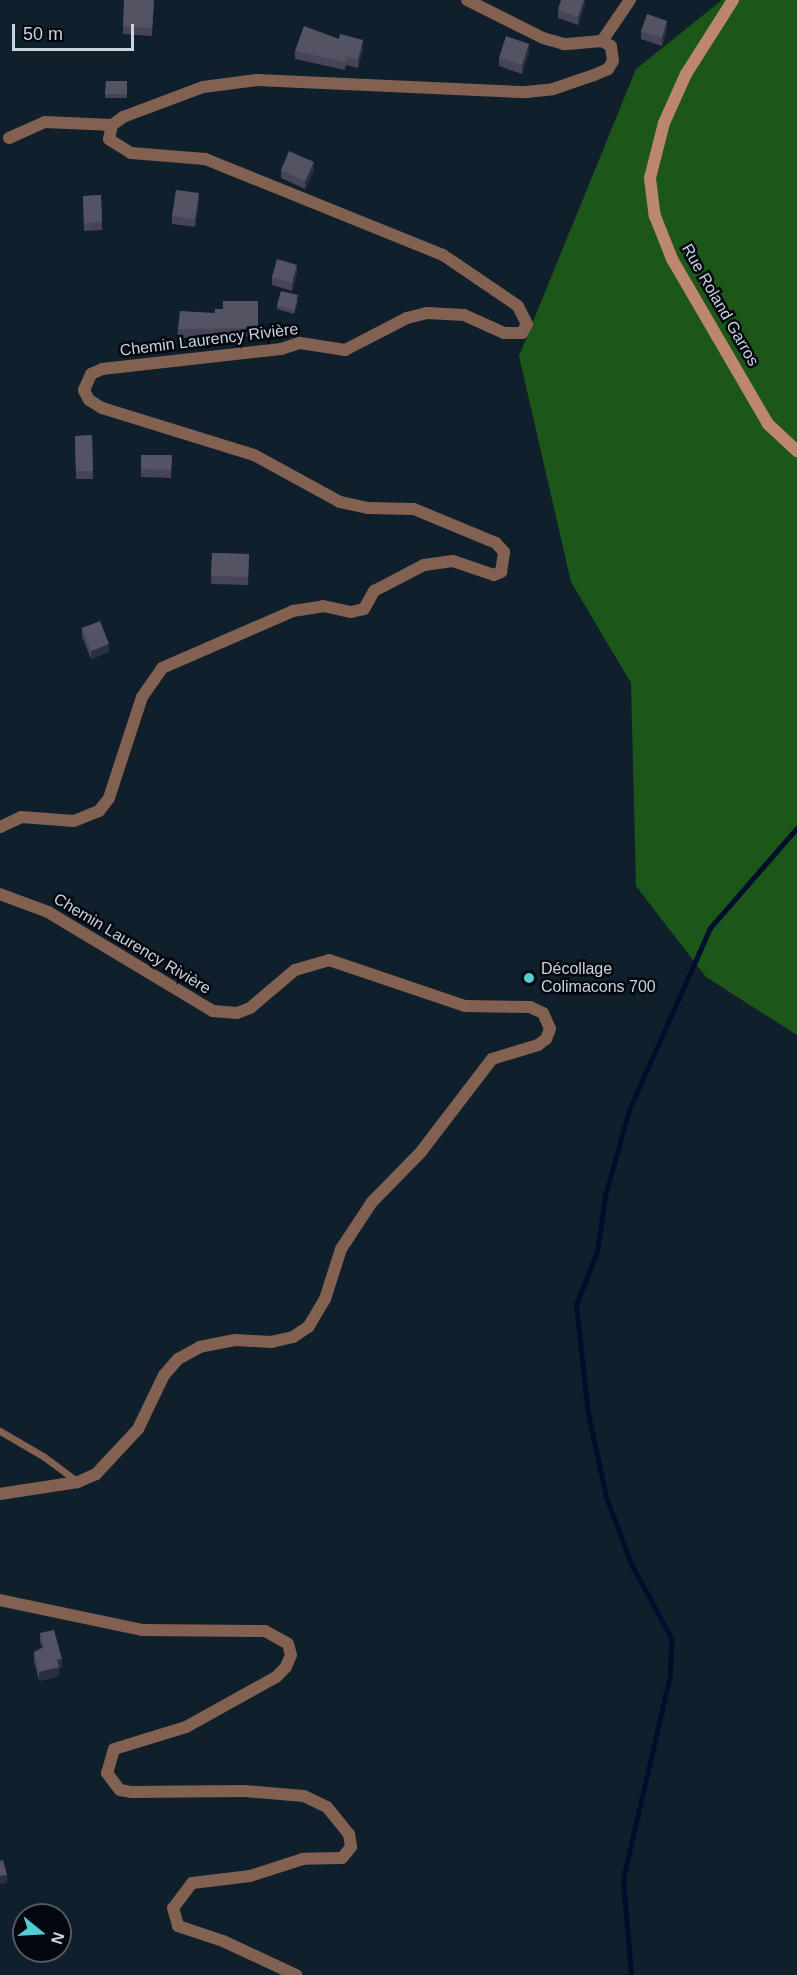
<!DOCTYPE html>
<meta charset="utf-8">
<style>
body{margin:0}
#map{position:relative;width:797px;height:1975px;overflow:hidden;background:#101f2c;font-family:Helvetica,sans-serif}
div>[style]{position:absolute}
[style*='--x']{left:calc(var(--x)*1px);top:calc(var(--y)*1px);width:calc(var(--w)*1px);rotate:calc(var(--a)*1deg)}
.forest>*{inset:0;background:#1c5618}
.stream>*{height:4.5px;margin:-2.25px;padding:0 2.25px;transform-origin:2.25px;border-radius:2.25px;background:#000e2c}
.service>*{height:7px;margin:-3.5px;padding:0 3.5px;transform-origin:3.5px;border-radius:3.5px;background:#836151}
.minor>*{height:12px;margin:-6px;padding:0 6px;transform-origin:6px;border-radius:6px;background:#836151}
.secondary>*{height:12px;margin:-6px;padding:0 6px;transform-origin:6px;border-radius:6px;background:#bd876e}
.wall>*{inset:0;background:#464456}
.shaded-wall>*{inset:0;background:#2a2f3f}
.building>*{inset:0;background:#545364}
.dots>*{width:16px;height:16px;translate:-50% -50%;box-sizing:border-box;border:3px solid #04080e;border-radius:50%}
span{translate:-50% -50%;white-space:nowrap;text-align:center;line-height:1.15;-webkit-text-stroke:5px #04080e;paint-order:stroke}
.street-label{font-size:16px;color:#c9d3dc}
.poi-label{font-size:16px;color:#c9d3dc}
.left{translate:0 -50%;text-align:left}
.north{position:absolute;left:12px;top:1903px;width:60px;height:60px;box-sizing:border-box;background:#04080e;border:2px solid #535960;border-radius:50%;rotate:108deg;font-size:16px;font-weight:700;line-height:24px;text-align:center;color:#c9d3dc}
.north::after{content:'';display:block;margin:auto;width:21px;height:27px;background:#52ccd5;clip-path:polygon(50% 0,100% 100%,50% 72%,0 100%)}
.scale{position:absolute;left:12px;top:24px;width:122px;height:27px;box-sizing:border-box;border:3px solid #c9d3dc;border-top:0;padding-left:8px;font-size:18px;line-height:21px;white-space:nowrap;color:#c9d3dc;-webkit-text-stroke:4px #04080e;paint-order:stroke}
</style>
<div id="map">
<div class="forest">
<i style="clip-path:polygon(722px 0,797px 0,797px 1035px,706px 977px,636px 886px,631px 683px,571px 582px,519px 356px,636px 69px)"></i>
</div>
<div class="stream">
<i style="--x:631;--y:1975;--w:96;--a:-94.8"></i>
<i style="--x:623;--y:1879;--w:209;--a:-77"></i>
<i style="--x:670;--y:1675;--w:37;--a:-88"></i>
<i style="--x:671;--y:1638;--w:84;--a:-118.4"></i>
<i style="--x:631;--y:1564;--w:72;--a:-110.5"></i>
<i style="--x:606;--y:1497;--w:85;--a:-102.2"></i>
<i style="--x:588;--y:1414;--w:110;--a:-96.3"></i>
<i style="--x:576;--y:1305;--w:58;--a:-68.7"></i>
<i style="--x:597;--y:1251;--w:56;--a:-81.7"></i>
<i style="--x:605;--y:1196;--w:89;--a:-74.4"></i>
<i style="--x:629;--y:1110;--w:199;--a:-66"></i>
<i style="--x:710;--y:928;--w:133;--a:-49"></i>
</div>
<div class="service">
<i style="--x:0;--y:1431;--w:50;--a:30.2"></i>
<i style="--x:43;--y:1456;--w:44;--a:36.6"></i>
</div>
<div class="minor">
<i style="--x:602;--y:41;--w:50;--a:-55.7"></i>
<i style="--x:9;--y:138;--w:39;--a:-24"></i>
<i style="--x:45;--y:122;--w:67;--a:2.6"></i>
<i style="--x:0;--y:827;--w:23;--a:-25"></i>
<i style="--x:21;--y:817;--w:53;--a:4.3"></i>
<i style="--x:74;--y:821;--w:27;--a:-22"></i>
<i style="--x:99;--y:811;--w:16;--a:-52"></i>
<i style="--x:109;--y:798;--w:106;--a:-71.9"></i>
<i style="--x:142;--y:697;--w:35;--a:-55"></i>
<i style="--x:162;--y:668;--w:143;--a:-23.5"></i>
<i style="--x:293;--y:611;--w:30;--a:-9"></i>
<i style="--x:323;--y:606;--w:29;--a:12"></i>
<i style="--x:351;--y:612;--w:13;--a:-13"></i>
<i style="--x:364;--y:609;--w:21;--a:-61"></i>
<i style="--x:374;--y:591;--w:56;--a:-27.5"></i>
<i style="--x:424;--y:565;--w:29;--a:-8"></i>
<i style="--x:453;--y:561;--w:43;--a:18.9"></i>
<i style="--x:494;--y:575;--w:8;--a:-23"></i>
<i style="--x:501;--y:572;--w:20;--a:-81"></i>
<i style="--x:504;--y:552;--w:12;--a:-132"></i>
<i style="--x:496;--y:543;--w:89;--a:-157.5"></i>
<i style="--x:414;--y:509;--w:46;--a:-178.8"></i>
<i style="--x:368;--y:508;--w:29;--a:-168"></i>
<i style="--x:340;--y:502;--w:98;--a:-151.3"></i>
<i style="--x:254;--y:455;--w:159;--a:-162.8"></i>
<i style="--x:102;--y:408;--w:15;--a:-148"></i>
<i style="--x:89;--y:400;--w:11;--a:-117"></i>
<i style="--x:84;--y:390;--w:17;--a:-66"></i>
<i style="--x:91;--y:374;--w:12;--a:-24"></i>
<i style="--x:102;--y:369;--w:180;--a:-6.4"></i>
<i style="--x:281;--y:349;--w:20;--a:-18"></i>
<i style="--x:300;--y:343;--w:46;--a:8.8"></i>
<i style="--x:345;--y:350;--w:70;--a:-27.3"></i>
<i style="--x:407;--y:318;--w:21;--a:-14"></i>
<i style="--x:427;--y:313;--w:37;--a:3"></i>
<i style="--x:464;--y:315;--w:44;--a:24.2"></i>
<i style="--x:504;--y:333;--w:18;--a:0"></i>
<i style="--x:522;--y:333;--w:10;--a:-61"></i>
<i style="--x:527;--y:324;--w:20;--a:-117"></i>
<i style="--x:518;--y:306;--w:91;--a:-145.8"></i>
<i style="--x:443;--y:255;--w:257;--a:-158"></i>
<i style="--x:205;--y:159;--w:74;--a:-175.4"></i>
<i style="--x:131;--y:153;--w:26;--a:-148"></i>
<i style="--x:109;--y:139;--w:14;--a:-78"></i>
<i style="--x:112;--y:125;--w:14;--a:-36"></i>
<i style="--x:123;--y:117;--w:85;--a:-20.6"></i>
<i style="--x:203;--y:87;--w:54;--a:-7.4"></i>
<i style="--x:257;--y:80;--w:269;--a:2.6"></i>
<i style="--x:526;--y:92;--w:27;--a:-6"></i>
<i style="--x:553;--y:89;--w:43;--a:-18.9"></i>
<i style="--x:594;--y:75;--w:15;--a:-23"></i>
<i style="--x:608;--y:69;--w:9;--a:-58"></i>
<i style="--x:613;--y:61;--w:15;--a:-98"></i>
<i style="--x:611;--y:46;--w:10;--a:-151"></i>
<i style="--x:602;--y:41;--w:38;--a:175"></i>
<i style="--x:564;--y:44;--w:22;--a:-164"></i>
<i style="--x:543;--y:38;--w:85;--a:-153.4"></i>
<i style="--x:0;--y:894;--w:51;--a:20.6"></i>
<i style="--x:48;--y:912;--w:192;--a:31"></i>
<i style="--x:213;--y:1011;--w:24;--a:5"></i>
<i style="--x:237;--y:1013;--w:14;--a:-21"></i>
<i style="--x:250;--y:1008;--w:59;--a:-40.2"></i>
<i style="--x:295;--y:970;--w:35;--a:-16"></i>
<i style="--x:329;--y:960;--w:144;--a:18.7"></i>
<i style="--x:465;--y:1006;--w:65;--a:0.9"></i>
<i style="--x:530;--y:1007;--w:14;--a:25"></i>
<i style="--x:543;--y:1013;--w:17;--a:66"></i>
<i style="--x:550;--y:1029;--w:11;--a:112"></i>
<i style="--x:546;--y:1039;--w:10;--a:143"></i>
<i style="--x:538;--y:1045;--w:48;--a:163.1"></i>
<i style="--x:492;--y:1059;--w:117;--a:127.4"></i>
<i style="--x:421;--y:1152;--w:70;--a:134.4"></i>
<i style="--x:372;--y:1202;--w:56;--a:123.4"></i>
<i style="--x:341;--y:1249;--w:52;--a:107.7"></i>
<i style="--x:325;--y:1299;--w:33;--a:121"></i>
<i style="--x:308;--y:1327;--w:18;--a:146"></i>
<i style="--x:293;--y:1337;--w:22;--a:167"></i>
<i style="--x:272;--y:1342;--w:37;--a:-177"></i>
<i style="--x:235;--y:1340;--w:36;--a:169"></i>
<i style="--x:200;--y:1347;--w:25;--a:151"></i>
<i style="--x:178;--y:1359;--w:21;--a:131"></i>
<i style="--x:164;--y:1375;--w:60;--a:115.7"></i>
<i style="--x:138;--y:1429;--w:62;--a:133"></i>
<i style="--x:96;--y:1474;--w:20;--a:156"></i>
<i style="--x:78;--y:1482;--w:79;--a:171.3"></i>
<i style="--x:0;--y:1600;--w:145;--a:11.9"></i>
<i style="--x:142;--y:1630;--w:123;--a:0.5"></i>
<i style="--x:265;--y:1631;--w:26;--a:29"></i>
<i style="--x:288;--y:1644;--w:11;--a:75"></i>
<i style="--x:291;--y:1655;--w:13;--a:113"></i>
<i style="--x:286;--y:1667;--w:14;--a:135"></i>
<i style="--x:276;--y:1677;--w:103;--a:150.9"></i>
<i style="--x:186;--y:1727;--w:75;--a:163"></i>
<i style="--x:114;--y:1749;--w:25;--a:106"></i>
<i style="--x:107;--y:1773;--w:21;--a:53"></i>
<i style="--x:120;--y:1790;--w:11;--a:10"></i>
<i style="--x:131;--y:1792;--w:113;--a:-0.5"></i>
<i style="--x:244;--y:1791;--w:60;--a:4.8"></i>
<i style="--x:304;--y:1796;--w:25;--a:26"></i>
<i style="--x:327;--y:1807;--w:35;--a:51"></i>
<i style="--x:349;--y:1834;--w:13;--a:81"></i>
<i style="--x:351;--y:1847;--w:14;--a:129"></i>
<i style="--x:342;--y:1858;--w:39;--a:179"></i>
<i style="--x:303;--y:1859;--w:56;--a:162.2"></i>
<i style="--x:250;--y:1876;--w:58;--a:173.1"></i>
<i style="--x:192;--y:1883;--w:31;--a:127"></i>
<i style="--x:173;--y:1908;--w:19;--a:74"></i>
<i style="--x:178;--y:1926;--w:47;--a:18.4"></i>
<i style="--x:223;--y:1941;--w:81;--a:25"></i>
</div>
<div class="secondary">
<i style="--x:733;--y:0;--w:88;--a:122.4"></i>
<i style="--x:686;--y:74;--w:54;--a:114.2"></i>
<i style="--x:664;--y:123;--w:57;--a:104.3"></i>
<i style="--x:650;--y:178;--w:38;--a:83"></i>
<i style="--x:655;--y:216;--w:46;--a:68.4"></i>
<i style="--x:672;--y:259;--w:191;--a:59.8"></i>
<i style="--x:768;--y:424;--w:40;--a:43"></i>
</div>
<div class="wall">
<i style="clip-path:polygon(154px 0,152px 36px,123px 34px,123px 26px)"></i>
<i style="clip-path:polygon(585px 0,585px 4px,578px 25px,558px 18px,558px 10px)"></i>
<i style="clip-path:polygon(667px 29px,662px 46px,641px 39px,641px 31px)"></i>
<i style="clip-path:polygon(339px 39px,363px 48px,358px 68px,346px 65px,345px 70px,295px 59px,295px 51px)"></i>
<i style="clip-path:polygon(529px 52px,522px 74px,499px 66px,499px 58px)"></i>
<i style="clip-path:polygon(106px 81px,127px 81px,127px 98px,105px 98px)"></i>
<i style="clip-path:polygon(281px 170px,314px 170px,305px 189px,281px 178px)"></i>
<i style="clip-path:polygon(101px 195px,102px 230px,84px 231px,83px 196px)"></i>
<i style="clip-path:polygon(199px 201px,195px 227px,172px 224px,172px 216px)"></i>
<i style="clip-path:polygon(297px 273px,292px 291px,272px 285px,272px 277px)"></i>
<i style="clip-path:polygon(298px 300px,294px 314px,277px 309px,277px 305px)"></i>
<i style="clip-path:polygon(258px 301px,258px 336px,178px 338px,178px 329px,223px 309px)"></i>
<i style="clip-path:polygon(92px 435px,93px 479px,76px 479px,75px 436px)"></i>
<i style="clip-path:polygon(141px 455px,172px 455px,171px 478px,141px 477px)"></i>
<i style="clip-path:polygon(212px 553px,249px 554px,248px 585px,211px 584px)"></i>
<i style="clip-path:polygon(82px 628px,109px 652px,91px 659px,82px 636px)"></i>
<i style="clip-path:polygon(40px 1633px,62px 1667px,59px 1668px,59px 1676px,39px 1681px,34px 1661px,34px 1652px,42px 1648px,40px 1641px)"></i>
</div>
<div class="shaded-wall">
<i style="clip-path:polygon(584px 0,585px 0,585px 4px,578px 25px,578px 17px)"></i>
<i style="clip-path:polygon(667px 21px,667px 29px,662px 46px,662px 38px)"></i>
<i style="clip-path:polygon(363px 40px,363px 48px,358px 68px,358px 60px)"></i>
<i style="clip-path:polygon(529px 44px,529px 52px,522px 74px,522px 65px)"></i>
<i style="clip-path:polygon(314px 162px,314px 170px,305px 189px,305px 181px)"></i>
<i style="clip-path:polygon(199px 193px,199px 201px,195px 227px,195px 219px)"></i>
<i style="clip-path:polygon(297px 265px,297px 273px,292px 291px,292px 283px)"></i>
<i style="clip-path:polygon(109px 644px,109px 652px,91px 659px,91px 651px)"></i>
<i style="clip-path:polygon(62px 1659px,62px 1667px,59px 1668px,59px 1676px,39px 1681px,39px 1672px,57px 1660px)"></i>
<i style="clip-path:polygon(7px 1875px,7px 1883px,0 1884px,0 1876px)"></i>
</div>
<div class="building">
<i style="clip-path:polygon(124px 0,154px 0,152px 28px,123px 26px)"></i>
<i style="clip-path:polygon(561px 0,584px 0,578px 17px,558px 10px)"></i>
<i style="clip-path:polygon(647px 14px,667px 21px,662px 38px,641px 31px)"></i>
<i style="clip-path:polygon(304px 26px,339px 39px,340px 34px,363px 40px,358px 60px,346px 56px,345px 62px,295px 51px)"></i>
<i style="clip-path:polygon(506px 36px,529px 44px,522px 65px,499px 58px)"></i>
<i style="clip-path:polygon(106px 81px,127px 81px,127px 94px,105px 94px)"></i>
<i style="clip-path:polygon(289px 151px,314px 162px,305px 181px,281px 170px)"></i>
<i style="clip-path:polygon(176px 190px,199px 193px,195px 219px,172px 216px)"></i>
<i style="clip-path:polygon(101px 195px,102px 222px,84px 223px,83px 196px)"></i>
<i style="clip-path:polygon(277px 259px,297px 265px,292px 283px,272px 277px)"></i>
<i style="clip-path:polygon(281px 291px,298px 295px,294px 310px,277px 305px)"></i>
<i style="clip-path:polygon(223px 301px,258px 301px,258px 328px,178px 329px,180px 311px,215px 313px,215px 309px,223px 309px)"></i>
<i style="clip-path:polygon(92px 435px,93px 471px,76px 471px,75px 436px)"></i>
<i style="clip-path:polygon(141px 455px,172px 455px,171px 470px,141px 469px)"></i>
<i style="clip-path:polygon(212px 553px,249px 554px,248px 577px,211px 576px)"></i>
<i style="clip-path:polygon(100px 621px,109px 644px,91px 651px,82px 628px)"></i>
<i style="clip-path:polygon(54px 1630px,62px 1659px,57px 1660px,59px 1667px,39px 1672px,34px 1652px,44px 1647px,40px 1633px)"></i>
<i style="clip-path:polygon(3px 1860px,7px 1875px,0 1876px,0 1861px)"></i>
</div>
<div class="dots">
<i style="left:529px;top:978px;background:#52ccd5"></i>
</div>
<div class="street-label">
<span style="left:720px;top:305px;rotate:60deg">Rue Roland Garros</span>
<span style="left:209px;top:340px;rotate:-7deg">Chemin Laurency Rivière</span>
<span style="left:132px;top:944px;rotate:31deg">Chemin Laurency Rivière</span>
</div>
<div class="poi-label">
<span class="left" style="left:541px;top:978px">Décollage<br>Colimacons 700</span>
</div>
<div class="north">N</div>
<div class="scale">50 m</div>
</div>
